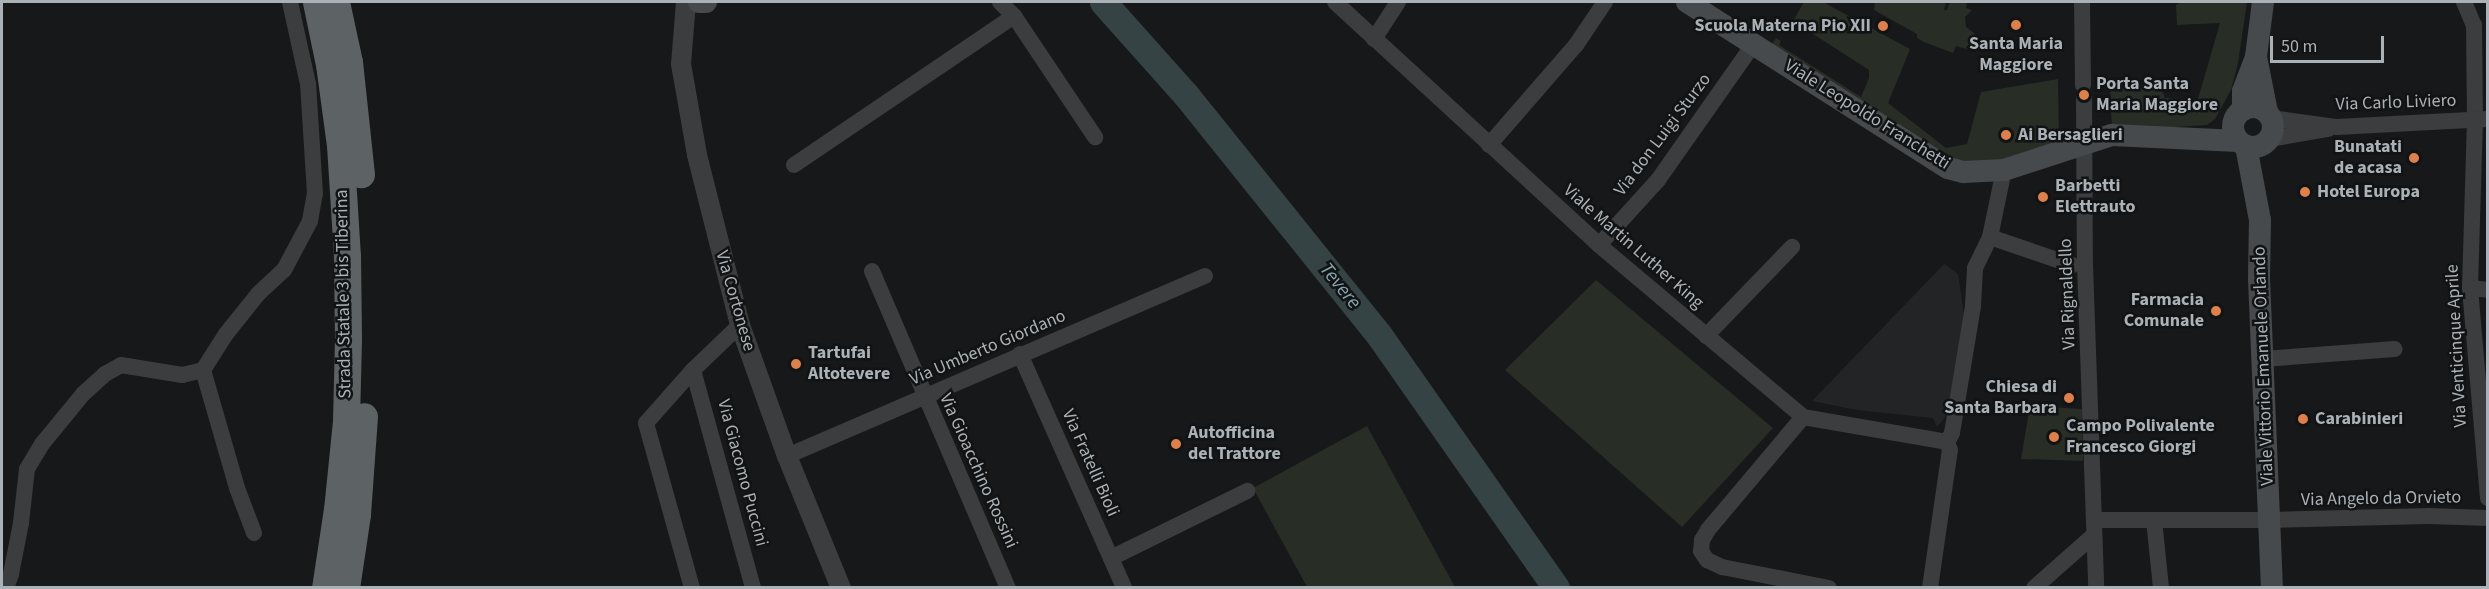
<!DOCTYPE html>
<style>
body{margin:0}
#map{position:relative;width:2489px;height:589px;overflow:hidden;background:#171819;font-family:"Source Sans 3",sans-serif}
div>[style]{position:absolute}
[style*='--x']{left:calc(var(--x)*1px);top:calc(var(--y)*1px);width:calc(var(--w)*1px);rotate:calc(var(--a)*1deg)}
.built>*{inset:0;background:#232426}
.green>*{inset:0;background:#282d26}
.river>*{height:27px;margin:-13.5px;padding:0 13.5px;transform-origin:13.5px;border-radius:13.5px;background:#364344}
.minor>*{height:16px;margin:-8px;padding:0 8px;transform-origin:8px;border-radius:8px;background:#3b3d3f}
.tertiary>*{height:20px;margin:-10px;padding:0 10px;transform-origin:10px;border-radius:10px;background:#3b3d3f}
.secondary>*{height:22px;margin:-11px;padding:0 11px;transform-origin:11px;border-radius:11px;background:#474a4d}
.secondary>.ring{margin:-11px;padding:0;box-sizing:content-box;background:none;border:22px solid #474a4d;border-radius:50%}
.trunk>*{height:27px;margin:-13.5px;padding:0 13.5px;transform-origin:13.5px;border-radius:13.5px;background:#5d6265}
.dots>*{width:16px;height:16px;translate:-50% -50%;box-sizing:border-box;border:3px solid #121314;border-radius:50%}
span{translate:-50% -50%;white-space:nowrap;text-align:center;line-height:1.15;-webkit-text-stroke:5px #121314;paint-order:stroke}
.poi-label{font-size:18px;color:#abb2b7;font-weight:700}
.right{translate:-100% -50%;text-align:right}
.left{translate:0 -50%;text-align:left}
.street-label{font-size:18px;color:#abb2b7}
.water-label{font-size:20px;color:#86a7ae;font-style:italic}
.frame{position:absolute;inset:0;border:3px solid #abb2b7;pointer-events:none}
.scale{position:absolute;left:2270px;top:36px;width:114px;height:27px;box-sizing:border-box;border:3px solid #abb2b7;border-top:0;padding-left:8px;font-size:18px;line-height:21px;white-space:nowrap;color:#abb2b7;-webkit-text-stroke:4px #121314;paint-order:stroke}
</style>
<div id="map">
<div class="built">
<i style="clip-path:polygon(1944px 264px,1958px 274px,1964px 314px,1951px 406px,1943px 420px,1937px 427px,1933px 418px,1857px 410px,1812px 401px)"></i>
</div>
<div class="green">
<i style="clip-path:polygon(1804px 2px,1823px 2px,1910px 49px,1888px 103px,1946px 148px,1967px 144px,1981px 92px,2058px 79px,2059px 141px,2004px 159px,1959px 163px,1770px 47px,1776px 38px,1781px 41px,1779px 45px,1861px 97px,1869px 78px,1869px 70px,1793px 21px)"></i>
<i style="clip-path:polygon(1875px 2px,1946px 2px,1944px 10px,1947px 10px,1950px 2px,1967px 2px,1966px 8px,1972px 10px,1965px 17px,1966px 27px,1975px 34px,1974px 51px,1956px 46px,1953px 53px,1924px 42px,1917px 38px,1917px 34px,1874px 10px)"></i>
<i style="clip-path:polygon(2181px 2px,2247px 2px,2238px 63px,2231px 90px,2215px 119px,2207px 125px,2112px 131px,2110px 86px,2160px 85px,2165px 98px,2198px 99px,2220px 23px,2177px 25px,2176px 5px)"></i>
<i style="clip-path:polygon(1596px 280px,1773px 428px,1682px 527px,1505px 370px)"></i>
<i style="clip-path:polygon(2030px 406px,2082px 409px,2083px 461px,2021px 459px)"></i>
<i style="clip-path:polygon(1367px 426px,1455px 587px,1307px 587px,1253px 488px)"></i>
</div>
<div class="river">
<i style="--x:1103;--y:2;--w:125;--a:48.3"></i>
<i style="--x:1186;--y:95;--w:308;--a:51.2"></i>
<i style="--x:1379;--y:335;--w:309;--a:55"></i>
</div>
<div class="minor">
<i style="--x:1000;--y:2;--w:20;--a:45"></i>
<i style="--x:1014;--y:16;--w:146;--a:56.2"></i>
<i style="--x:1335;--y:2;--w:359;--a:42.6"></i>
<i style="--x:1599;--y:245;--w:267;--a:40.1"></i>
<i style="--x:1803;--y:417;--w:146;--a:9.8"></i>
<i style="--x:2082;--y:2;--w:83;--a:89.3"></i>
<i style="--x:2464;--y:2;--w:25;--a:67"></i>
<i style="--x:2474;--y:25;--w:94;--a:89.4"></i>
<i style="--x:2475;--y:119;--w:169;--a:91.7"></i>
<i style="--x:2470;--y:288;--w:211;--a:85.1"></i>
<i style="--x:1374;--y:39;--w:44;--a:-57"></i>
<i style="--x:2084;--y:95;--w:170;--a:89.7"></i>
<i style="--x:2085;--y:265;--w:323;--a:88"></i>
<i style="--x:2271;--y:118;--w:67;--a:7.8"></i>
<i style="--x:2337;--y:127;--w:151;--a:-3"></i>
<i style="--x:2270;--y:139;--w:59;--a:-9.8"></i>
<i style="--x:1489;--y:145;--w:133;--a:-49"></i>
<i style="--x:1576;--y:45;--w:52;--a:-56"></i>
<i style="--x:794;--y:165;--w:266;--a:-34.1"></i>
<i style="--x:1990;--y:237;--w:87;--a:18.9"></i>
<i style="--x:1599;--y:245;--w:88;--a:-47.8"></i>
<i style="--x:1658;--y:180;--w:165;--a:-54.9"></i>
<i style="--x:872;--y:271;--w:345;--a:66.8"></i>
<i style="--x:2470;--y:288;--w:18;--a:6"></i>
<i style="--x:1706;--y:336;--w:124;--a:-46"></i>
<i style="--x:1020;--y:354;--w:256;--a:66"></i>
<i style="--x:2264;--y:359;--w:131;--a:-4.4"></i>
<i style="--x:203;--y:370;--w:123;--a:73.9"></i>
<i style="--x:237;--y:488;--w:48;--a:69.3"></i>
<i style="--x:693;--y:370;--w:226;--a:74.6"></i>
<i style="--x:1803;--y:417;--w:148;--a:130.1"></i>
<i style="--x:1708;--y:530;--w:12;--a:121"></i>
<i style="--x:1702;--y:540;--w:11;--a:95"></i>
<i style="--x:1701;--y:551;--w:11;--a:56"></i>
<i style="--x:1707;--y:560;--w:17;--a:25"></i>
<i style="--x:1722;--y:567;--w:109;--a:11.1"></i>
<i style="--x:1947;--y:442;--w:10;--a:-61"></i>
<i style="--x:1952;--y:433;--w:129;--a:-80.6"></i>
<i style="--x:1973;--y:306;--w:38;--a:-87"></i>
<i style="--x:1975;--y:268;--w:34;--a:-64"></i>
<i style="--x:1990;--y:237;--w:68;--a:-78.2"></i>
<i style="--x:787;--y:456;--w:455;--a:-23.3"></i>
<i style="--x:2094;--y:520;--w:176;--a:0"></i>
<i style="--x:2270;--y:520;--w:159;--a:-1.4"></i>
<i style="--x:2429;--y:516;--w:59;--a:1.9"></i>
<i style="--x:2154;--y:520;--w:68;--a:84.1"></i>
<i style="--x:1111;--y:558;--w:152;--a:-26.2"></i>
<i style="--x:6;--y:588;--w:15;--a:-70"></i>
<i style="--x:11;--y:574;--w:52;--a:-78.9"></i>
<i style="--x:21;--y:523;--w:54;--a:-83.7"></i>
<i style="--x:27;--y:469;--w:29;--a:-59"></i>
<i style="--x:42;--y:444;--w:65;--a:-50.6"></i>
<i style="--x:83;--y:394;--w:30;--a:-42"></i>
<i style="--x:105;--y:374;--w:18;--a:-29"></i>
<i style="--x:121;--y:365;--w:62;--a:9.3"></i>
<i style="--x:182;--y:375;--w:22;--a:-13"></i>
<i style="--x:203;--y:370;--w:43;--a:-57.4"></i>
<i style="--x:226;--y:334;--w:51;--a:-51.3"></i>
<i style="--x:258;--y:294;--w:35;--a:-43"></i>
<i style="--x:284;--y:270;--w:55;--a:-62"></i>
<i style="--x:310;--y:221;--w:27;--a:-80"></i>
<i style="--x:315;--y:194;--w:110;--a:-93.6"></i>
<i style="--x:308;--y:84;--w:84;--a:-102.4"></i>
<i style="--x:692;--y:588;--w:171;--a:-105.6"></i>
<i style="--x:646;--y:423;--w:71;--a:-48.4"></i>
<i style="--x:693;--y:370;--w:65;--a:-43.8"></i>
<i style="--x:1930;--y:588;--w:139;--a:-81.8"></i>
<i style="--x:1950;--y:450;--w:9;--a:-111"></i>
<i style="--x:2034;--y:588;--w:80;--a:-41.5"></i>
</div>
<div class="tertiary">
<i style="--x:686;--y:2;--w:62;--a:94.6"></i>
<i style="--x:681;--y:64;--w:92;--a:80"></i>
<i style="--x:697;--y:155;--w:175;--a:75.8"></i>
<i style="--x:740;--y:325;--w:139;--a:70.3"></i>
<i style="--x:787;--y:456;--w:143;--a:67.8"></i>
</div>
<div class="secondary">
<i style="--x:699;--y:2;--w:7;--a:0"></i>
<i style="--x:1687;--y:2;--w:309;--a:32.5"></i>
<i style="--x:1948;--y:168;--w:16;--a:15"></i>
<i style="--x:1963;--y:172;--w:41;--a:-2.8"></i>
<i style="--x:2004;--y:170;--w:114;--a:-18"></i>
<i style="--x:2112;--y:135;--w:126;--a:2.7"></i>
<i style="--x:2263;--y:2;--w:55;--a:97.3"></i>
<i style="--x:2256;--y:57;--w:56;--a:78.7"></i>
<i class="ring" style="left:2233px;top:107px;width:18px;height:18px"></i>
<i style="--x:2243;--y:110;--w:19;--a:-90"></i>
<i style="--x:2243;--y:91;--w:36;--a:-69"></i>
<i style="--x:2246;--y:146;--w:75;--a:79.3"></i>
<i style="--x:2260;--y:220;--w:59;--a:91"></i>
<i style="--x:2259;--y:279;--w:309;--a:87.6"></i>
</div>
<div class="trunk">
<i style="--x:316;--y:2;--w:63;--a:78.2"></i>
<i style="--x:329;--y:64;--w:82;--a:82.3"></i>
<i style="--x:340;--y:145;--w:111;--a:86.4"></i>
<i style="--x:347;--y:256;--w:83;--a:89.3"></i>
<i style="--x:348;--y:339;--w:82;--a:91.4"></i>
<i style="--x:346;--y:421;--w:88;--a:95.8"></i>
<i style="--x:337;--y:509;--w:80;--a:98.6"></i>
<i style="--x:336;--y:2;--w:61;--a:77.8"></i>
<i style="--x:349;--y:62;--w:113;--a:83.9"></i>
<i style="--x:346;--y:588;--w:75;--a:-81.5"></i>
<i style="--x:357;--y:514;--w:98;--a:-85.9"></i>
</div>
<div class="dots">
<i style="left:2016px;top:25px;background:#dd804b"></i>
<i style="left:1883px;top:26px;background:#dd804b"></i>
<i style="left:2084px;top:95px;background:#dd804b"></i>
<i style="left:2006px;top:135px;background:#dd804b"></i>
<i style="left:2414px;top:158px;background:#dd804b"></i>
<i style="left:2305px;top:192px;background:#dd804b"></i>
<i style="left:2043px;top:197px;background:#dd804b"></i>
<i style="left:2216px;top:311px;background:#dd804b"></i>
<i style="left:796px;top:364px;background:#dd804b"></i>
<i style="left:2069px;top:398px;background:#dd804b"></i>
<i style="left:2303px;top:419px;background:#dd804b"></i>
<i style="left:2054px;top:437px;background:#dd804b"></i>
<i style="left:1176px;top:444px;background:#dd804b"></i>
</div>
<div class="poi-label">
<span class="right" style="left:1871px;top:26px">Scuola Materna Pio XII</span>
<span style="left:2016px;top:55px">Santa Maria<br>Maggiore</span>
<span class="left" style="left:2096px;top:95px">Porta Santa<br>Maria Maggiore</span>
<span class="left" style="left:2018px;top:135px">Ai Bersaglieri</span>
<span class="right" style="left:2402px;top:158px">Bunatati<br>de acasa</span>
<span class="left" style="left:2055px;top:197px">Barbetti<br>Elettrauto</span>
<span class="left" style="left:2317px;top:192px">Hotel Europa</span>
<span class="right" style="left:2204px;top:311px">Farmacia<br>Comunale</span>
<span class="left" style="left:808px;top:364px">Tartufai<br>Altotevere</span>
<span class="right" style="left:2057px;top:398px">Chiesa di<br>Santa Barbara</span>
<span class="left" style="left:2315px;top:419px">Carabinieri</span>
<span class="left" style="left:2066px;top:437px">Campo Polivalente<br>Francesco Giorgi</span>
<span class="left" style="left:1188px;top:444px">Autofficina<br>del Trattore</span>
</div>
<div class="street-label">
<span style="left:2396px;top:103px;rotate:-2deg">Via Carlo Liviero</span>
<span style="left:1867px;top:115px;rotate:32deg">Viale Leopoldo Franchetti</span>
<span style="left:1663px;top:135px;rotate:-53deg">Via don Luigi Sturzo</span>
<span style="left:1633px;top:247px;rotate:41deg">Viale Martin Luther King</span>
<span style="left:344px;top:294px;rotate:-91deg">Strada Statale 3 bis Tiberina</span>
<span style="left:2068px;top:294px;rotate:-92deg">Via Rignaldello</span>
<span style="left:735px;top:301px;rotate:74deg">Via Cortonese</span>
<span style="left:2457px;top:346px;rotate:-93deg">Via Venticinque Aprile</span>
<span style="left:988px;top:348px;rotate:-23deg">Via Umberto Giordano</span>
<span style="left:2264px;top:366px;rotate:-92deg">Viale Vittorio Emanuele Orlando</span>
<span style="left:1090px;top:463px;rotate:66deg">Via Fratelli Bioli</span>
<span style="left:978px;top:471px;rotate:66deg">Via Gioacchino Rossini</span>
<span style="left:742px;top:473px;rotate:75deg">Via Giacomo Puccini</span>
<span style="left:2381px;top:499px;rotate:-1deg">Via Angelo da Orvieto</span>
</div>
<div class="water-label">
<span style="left:1340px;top:286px;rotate:51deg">Tevere</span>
</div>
<div class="frame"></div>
<div class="scale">50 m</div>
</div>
